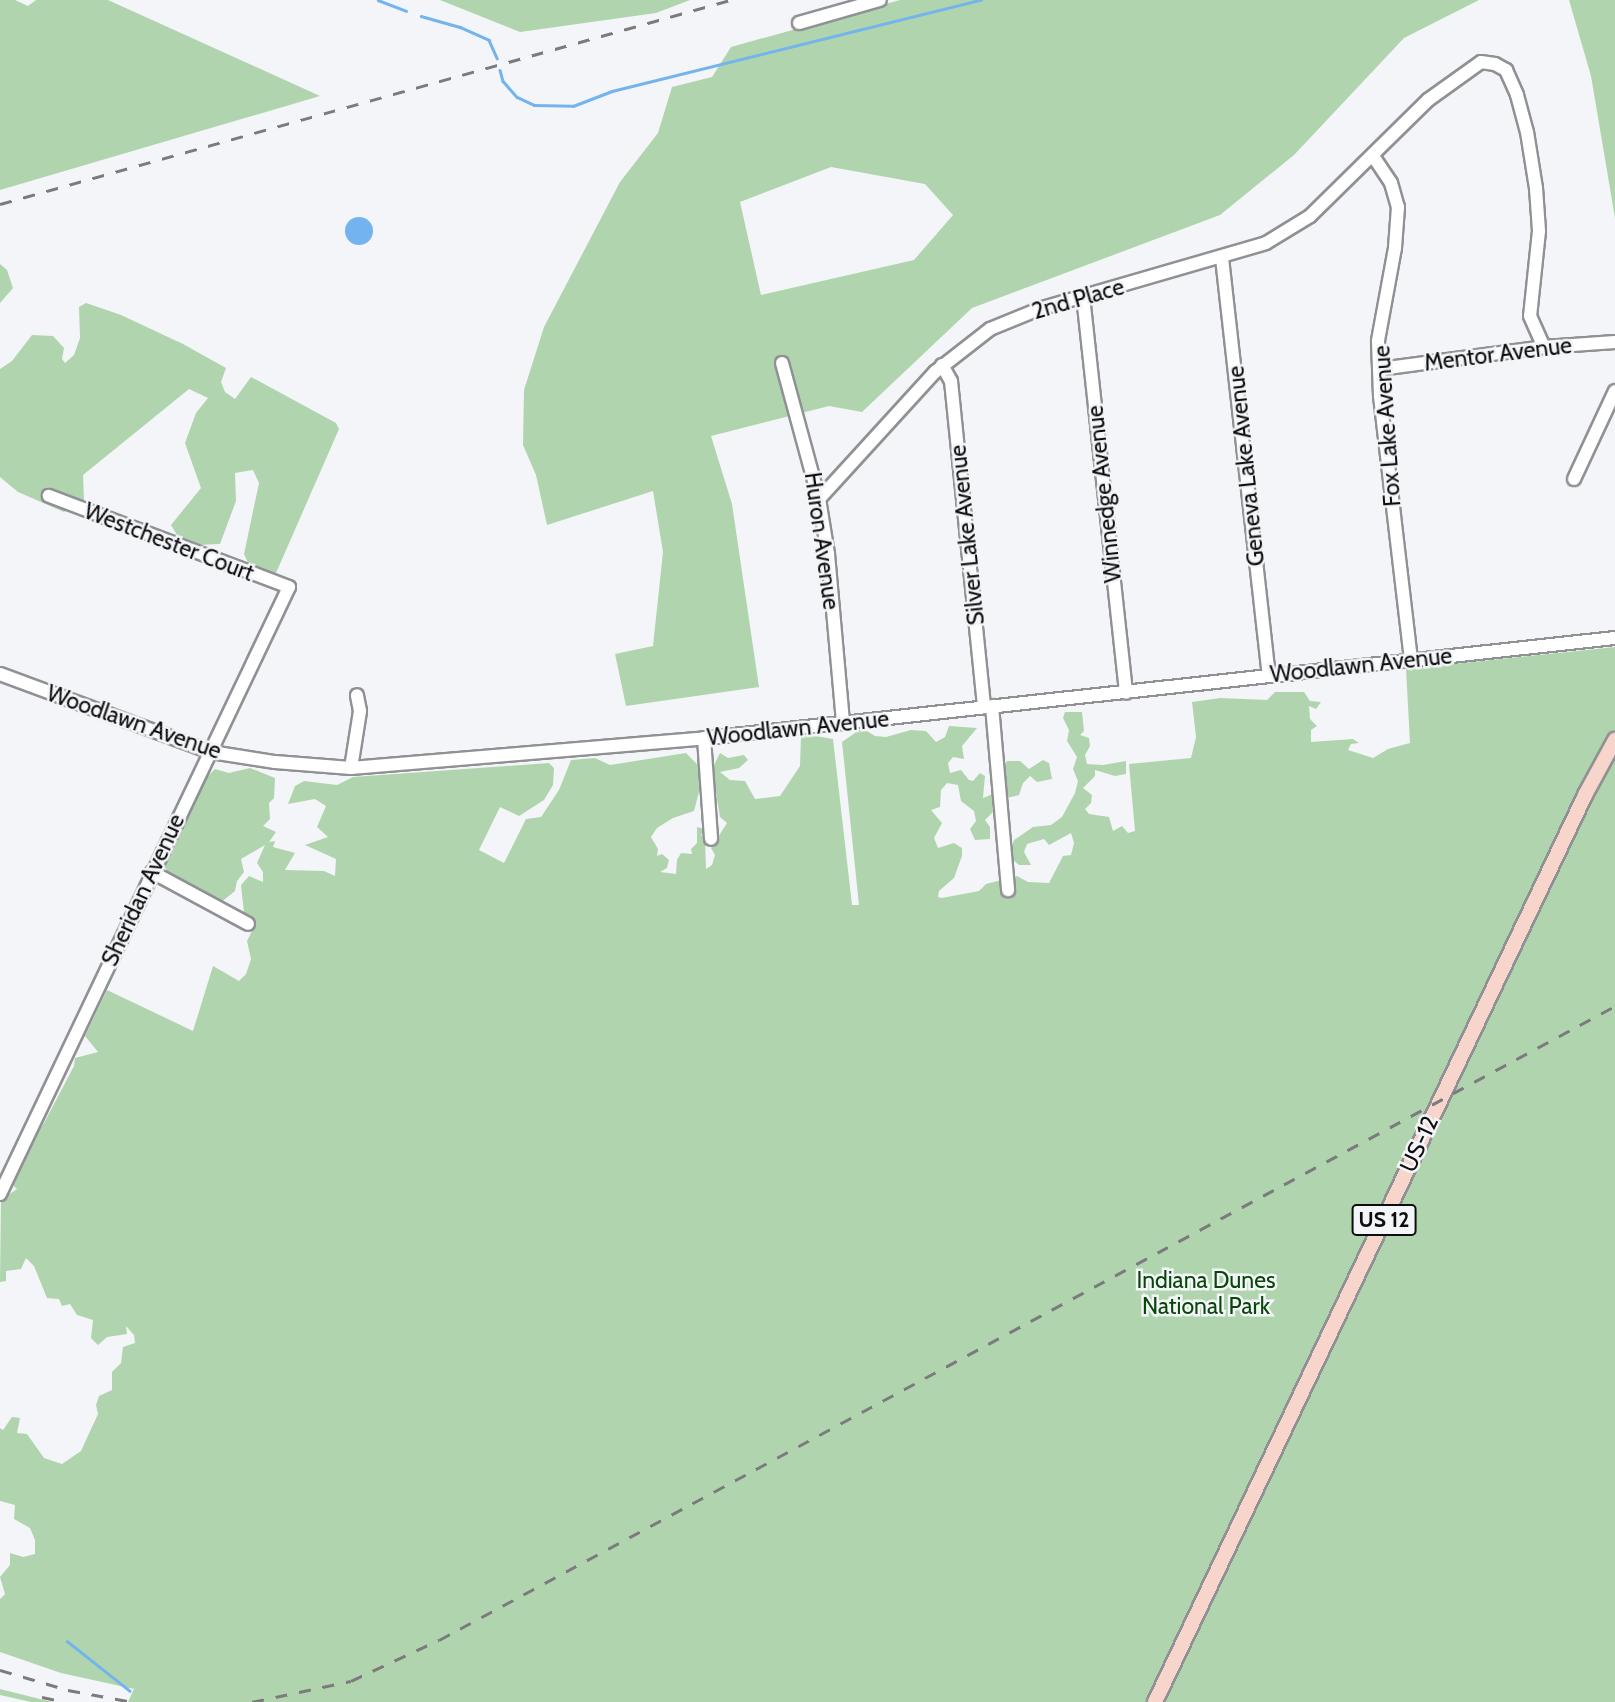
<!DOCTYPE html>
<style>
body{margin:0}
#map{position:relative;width:1615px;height:1702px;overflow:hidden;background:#f4f5f8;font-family:Cabin,sans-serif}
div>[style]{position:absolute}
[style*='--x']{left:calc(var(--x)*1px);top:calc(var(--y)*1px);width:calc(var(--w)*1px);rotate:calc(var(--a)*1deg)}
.green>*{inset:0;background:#b0d4ad}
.water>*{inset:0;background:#73b4ee}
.round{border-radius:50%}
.stream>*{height:2.5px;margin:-1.25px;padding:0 1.25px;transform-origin:1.25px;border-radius:1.25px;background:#73b4ee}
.roads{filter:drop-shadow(2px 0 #909194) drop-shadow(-2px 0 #909194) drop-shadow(0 2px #909194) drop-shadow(0 -2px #909194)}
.minor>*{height:12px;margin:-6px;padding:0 6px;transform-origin:6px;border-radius:6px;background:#fff}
.major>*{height:14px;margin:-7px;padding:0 7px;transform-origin:7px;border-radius:7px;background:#f8d5cb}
.rail>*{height:2.5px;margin-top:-1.25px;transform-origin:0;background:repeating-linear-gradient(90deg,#7b7b7d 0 12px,transparent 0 24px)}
span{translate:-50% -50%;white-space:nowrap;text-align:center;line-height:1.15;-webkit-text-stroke:5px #f4f5f8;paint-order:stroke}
.shield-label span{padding:2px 5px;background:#f4f5f8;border:2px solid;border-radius:5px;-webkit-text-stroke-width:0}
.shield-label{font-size:21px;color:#0d0d0e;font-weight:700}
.street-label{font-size:23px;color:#0d0d0e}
.park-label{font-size:23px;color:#074809}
</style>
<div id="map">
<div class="green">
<i style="clip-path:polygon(0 0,15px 0,28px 6px,36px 0,108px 0,320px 96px,0 190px)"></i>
<i style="clip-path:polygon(440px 0,690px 0,656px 13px,520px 32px)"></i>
<i style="clip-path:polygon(evenodd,900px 0,1479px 0,1404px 38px,1294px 155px,1220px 215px,972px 308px,862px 412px,829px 406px,711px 436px,732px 504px,759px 687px,626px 706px,615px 654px,653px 646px,663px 552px,653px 491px,547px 525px,536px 475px,523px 445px,524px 390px,544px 327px,620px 182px,658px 133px,672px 87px,712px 77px,731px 47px,900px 0,831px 167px,925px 184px,953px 215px,914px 260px,761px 295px,740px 202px,831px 167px)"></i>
<i style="clip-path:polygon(1569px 0,1615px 0,1615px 218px,1591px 76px)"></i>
<i style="clip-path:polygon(0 264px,7px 270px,13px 288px,0 303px)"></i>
<i style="clip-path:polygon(86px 303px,121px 315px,183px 344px,226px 368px,221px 382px,225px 392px,235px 399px,251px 377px,336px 423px,339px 429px,276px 573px,250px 567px,244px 554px,259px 483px,253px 470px,235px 473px,236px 501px,220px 544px,198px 545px,177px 535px,171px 525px,201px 488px,185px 443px,196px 413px,208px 398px,189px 389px,83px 475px,84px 500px,64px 512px,18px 492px,0 477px,0 369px,12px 361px,32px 335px,53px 336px,64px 348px,62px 359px,65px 363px,74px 355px,80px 338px,79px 307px)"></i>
<i style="clip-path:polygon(1615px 647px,1615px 1702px,128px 1702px,134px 1689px,61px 1673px,0 1652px,0 1599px,5px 1594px,0 1577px,10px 1565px,10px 1553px,23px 1557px,35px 1554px,35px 1540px,30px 1528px,14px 1519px,15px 1505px,0 1501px,0 1428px,3px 1430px,12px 1417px,20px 1418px,17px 1433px,27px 1434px,44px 1458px,62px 1464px,81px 1451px,98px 1414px,96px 1405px,99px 1396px,112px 1390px,112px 1372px,121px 1363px,123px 1347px,135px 1343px,134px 1335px,126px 1326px,127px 1334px,107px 1337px,98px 1345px,91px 1338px,93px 1320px,77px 1315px,70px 1304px,62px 1306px,59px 1299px,47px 1298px,34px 1266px,26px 1258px,21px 1269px,6px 1271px,6px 1281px,0 1282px,1px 1200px,17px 1189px,9px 1182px,18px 1170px,18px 1162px,44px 1123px,74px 1066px,75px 1058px,98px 1052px,85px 1036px,107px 990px,193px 1031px,213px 966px,239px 981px,246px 974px,251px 959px,247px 941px,254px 927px,244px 913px,241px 885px,249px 876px,263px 882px,263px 872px,257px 863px,265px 845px,241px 859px,244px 872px,237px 881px,235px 891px,220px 903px,189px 882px,177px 881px,169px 872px,161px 872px,202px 782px,215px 769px,229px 773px,250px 768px,275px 778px,274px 798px,269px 803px,270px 819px,263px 826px,276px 832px,269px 842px,275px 841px,273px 847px,295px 853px,285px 870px,324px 871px,335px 876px,336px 859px,305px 845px,328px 837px,317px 827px,326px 806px,315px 799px,288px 804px,295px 786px,304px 781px,337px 785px,353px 777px,549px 763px,554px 768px,553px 785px,544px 800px,519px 816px,500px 807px,479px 850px,504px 863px,526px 819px,541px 817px,559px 790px,571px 760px,595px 758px,610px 765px,686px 753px,698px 765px,700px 788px,694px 811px,673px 818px,657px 828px,651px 837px,658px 849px,657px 856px,662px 854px,669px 860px,667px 868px,660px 872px,676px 874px,677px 860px,681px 853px,692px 854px,691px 849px,697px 843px,697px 827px,704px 829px,701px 835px,705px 838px,706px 869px,712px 865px,715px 855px,711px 848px,727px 823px,720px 817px,714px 780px,713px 767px,720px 753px,728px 758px,744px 755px,748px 760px,739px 768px,720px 772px,730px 780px,745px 781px,755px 799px,780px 796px,800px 766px,801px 736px,816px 736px,833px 739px,852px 905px,859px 905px,842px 742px,862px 728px,875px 736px,886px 737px,911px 730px,926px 731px,936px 742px,945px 737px,949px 726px,977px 728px,962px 746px,964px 759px,953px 757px,948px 763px,950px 773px,961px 770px,969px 780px,973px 781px,980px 773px,985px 776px,983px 798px,1001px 791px,1003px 767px,1007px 761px,1020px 761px,1029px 769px,1043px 760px,1049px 763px,1052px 779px,1037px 782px,1030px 776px,1023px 783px,1019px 795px,995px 801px,992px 805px,993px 812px,985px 820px,990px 827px,990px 839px,975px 840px,970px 829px,976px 821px,974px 811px,961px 801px,958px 785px,947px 783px,941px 790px,940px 807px,931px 810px,942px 823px,934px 838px,938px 848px,954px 843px,962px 848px,962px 856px,954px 878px,939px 891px,938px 897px,942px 898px,979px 891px,986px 884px,1017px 876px,1028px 882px,1049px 883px,1063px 856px,1071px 855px,1074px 843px,1071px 833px,1049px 845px,1044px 839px,1027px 844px,1024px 852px,1031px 865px,1019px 865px,1012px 859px,1011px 850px,1014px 840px,1033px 827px,1051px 825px,1062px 817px,1075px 793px,1078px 781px,1073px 769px,1077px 757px,1067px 741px,1069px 730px,1063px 718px,1065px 712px,1082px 712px,1084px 731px,1080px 735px,1089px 738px,1090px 746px,1085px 755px,1087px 764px,1103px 765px,1126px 761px,1126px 774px,1115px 776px,1095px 770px,1095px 776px,1083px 788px,1092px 795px,1091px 803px,1085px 809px,1089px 814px,1109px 817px,1113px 831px,1122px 826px,1128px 833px,1135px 831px,1129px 764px,1191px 758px,1196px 737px,1192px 702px,1220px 698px,1267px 700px,1275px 692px,1304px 692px,1310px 701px,1321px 702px,1316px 709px,1309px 706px,1310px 719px,1317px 726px,1311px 730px,1311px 742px,1353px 739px,1359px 743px,1351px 744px,1348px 750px,1373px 758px,1388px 749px,1410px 743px,1406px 669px)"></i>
<i style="clip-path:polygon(0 1689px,52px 1702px,31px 1702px,0 1695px)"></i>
</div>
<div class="water">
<i class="round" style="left:345px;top:217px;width:28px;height:28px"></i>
</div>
<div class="stream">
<i style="--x:378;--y:0;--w:30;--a:21"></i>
<i style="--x:421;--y:16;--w:41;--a:15.8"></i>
<i style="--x:460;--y:27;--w:32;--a:24"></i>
<i style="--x:489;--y:40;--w:20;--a:66"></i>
<i style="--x:500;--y:70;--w:11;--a:75"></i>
<i style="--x:503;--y:81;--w:21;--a:49"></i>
<i style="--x:517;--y:97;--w:19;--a:25"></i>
<i style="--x:534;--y:105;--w:39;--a:1"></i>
<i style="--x:573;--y:106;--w:42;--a:-21"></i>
<i style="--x:612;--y:91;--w:380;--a:-13.9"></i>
<i style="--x:67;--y:1641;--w:80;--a:38.4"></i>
</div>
<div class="roads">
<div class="minor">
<i style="--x:799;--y:23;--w:84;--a:-15.9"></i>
<i style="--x:1373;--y:156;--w:32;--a:56"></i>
<i style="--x:1391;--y:183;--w:25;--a:74"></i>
<i style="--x:1398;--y:207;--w:41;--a:94.2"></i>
<i style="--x:1395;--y:248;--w:95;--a:100.4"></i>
<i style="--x:1378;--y:341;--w:55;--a:87.9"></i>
<i style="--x:1380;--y:396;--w:267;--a:83.3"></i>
<i style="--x:1222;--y:258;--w:419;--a:83.6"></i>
<i style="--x:1083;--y:296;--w:399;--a:83.8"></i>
<i style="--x:782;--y:363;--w:141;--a:74.8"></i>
<i style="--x:819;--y:499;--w:56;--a:80.7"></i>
<i style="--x:828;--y:554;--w:170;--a:84.9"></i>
<i style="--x:942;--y:365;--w:18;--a:61"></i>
<i style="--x:951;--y:381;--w:328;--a:84.2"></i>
<i style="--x:1380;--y:369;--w:165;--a:-7.6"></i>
<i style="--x:1544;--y:347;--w:71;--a:-4"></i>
<i style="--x:1574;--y:479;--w:97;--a:-65"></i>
<i style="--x:819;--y:499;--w:172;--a:-47.6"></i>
<i style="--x:935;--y:372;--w:70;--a:-38"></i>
<i style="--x:990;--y:329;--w:53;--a:-22.2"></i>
<i style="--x:1039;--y:309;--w:236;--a:-16.2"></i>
<i style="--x:1266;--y:243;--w:52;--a:-31.5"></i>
<i style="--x:1310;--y:216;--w:165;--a:-44.5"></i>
<i style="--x:1428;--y:100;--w:65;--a:-35.6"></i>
<i style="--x:1481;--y:62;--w:14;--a:8"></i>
<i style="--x:1495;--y:64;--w:13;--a:29"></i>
<i style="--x:1506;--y:70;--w:27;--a:66"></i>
<i style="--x:1517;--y:95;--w:38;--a:75"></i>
<i style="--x:1527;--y:132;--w:57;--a:80.9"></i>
<i style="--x:1536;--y:188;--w:43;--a:86"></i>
<i style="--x:1539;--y:231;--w:85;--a:96"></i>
<i style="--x:1530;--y:316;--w:34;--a:66"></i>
<i style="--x:0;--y:674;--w:225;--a:20.3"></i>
<i style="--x:211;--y:752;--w:65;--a:8.9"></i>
<i style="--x:275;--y:762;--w:76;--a:4.5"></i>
<i style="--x:351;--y:768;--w:356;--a:-4.8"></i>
<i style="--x:706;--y:738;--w:914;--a:-6.28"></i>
<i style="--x:992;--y:706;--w:185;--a:85"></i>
<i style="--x:704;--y:738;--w:101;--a:86"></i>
<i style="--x:351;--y:768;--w:58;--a:-81"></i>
<i style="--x:360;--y:711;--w:16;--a:-101"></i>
<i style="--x:152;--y:872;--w:109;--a:28.4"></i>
<i style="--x:0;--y:1194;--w:672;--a:-64.54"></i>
<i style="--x:289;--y:587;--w:257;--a:-159.2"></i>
</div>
<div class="major">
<i style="--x:1155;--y:1702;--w:1004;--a:-64.63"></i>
<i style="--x:1585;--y:795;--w:63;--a:-61.4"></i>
</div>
</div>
<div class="rail">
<i style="--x:0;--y:204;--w:758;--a:-15.61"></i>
<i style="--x:0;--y:1670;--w:71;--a:16.4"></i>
<i style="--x:68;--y:1690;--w:66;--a:10.5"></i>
<i style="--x:42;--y:1697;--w:24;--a:12"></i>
<i style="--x:252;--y:1702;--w:101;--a:-12"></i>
<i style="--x:351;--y:1681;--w:97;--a:-25"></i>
<i style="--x:439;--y:1640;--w:1336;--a:-28.33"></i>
</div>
<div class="shield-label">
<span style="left:1384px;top:1220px">US 12</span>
</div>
<div class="street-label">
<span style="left:1078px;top:299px;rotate:-16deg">2nd Place</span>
<span style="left:1498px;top:354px;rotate:-7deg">Mentor Avenue</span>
<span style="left:1387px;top:426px;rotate:-94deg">Fox Lake Avenue</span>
<span style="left:1246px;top:466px;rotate:-96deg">Geneva Lake Avenue</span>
<span style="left:1104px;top:494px;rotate:-96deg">Winnedge Avenue</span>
<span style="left:967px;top:535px;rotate:-96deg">Silver Lake Avenue</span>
<span style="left:822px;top:541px;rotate:82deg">Huron Avenue</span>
<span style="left:169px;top:542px;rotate:21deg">Westchester Court</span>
<span style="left:1361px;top:665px;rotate:-6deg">Woodlawn Avenue</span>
<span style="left:134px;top:722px;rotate:19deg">Woodlawn Avenue</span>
<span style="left:798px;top:728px;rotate:-6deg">Woodlawn Avenue</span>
<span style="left:143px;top:890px;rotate:-65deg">Sheridan Avenue</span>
<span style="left:1419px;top:1144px;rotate:-65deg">US-12</span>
</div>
<div class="park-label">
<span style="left:1206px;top:1293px">Indiana Dunes<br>National Park</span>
</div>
</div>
